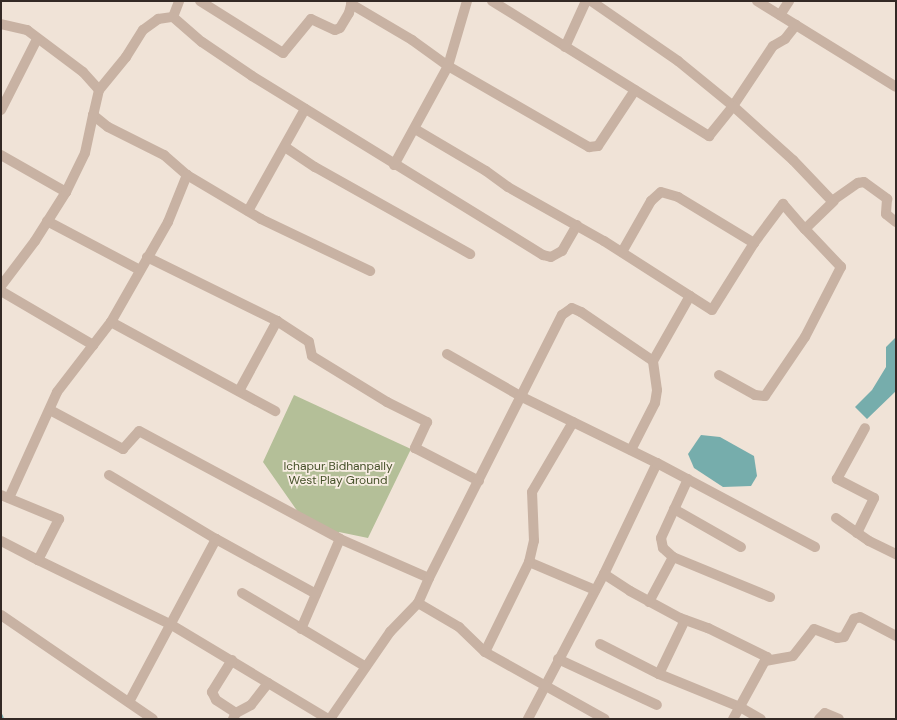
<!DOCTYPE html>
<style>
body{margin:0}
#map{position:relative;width:897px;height:720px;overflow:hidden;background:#f0e3d7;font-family:"DM Sans",sans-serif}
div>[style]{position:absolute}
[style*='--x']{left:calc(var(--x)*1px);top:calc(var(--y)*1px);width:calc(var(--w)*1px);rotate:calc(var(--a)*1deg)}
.green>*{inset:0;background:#b4bf98}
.water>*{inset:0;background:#76adac}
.stream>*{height:4px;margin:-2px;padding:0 2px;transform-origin:2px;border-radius:2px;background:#76adac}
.minor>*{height:10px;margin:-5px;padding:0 5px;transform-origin:5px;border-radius:5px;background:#c8b2a3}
span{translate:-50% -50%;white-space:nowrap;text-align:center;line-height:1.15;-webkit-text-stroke:3.5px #f8ede3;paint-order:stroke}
.park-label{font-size:12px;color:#455129}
.frame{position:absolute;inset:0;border:2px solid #332925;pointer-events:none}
</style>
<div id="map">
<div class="green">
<i style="clip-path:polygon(294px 395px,411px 449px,368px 538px,339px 532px,338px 534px,298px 512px,263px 462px)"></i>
</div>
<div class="water">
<i style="clip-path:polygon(896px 337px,896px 391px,867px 419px,855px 407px,872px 390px,886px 367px,886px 347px)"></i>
<i style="clip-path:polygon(701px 435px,720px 437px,754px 456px,757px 476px,751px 486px,723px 487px,694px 468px,688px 454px)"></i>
</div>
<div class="stream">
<i style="--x:1;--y:716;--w:3;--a:72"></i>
</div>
<div class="minor">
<i style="--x:200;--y:1;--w:98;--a:32.1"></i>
<i style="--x:283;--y:53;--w:44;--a:-50.5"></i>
<i style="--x:311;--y:19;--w:26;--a:25"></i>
<i style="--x:335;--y:30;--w:5;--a:-22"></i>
<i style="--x:340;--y:28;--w:17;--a:-59"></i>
<i style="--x:349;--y:13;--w:12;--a:-76"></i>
<i style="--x:492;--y:1;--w:256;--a:31.9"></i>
<i style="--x:709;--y:136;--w:38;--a:-51"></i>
<i style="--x:733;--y:106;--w:72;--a:-56.3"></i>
<i style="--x:773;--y:46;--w:14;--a:-30"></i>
<i style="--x:785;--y:39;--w:18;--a:-52"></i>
<i style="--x:591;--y:1;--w:106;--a:34.6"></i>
<i style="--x:678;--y:61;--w:71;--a:39.3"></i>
<i style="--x:733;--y:106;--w:81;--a:42"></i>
<i style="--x:793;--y:160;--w:57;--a:46.4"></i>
<i style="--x:832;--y:201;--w:32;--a:-35"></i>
<i style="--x:858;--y:183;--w:6;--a:-9"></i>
<i style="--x:864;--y:182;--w:29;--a:36"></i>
<i style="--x:887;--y:199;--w:15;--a:94"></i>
<i style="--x:886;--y:214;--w:13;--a:39"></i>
<i style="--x:757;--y:1;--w:163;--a:31.7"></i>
<i style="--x:351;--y:4;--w:71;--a:30.5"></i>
<i style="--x:412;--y:40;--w:44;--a:35.8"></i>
<i style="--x:448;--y:66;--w:163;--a:29.9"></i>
<i style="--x:589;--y:147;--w:9;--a:-6"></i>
<i style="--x:598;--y:146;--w:67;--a:-56.5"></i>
<i style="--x:780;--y:15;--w:17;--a:-57"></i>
<i style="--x:173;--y:17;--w:17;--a:-69"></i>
<i style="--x:1;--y:24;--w:27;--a:13"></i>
<i style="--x:27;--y:30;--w:70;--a:36.9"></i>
<i style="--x:83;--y:72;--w:24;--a:48"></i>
<i style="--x:99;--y:90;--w:26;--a:103"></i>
<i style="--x:93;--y:115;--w:19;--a:39"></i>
<i style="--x:108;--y:127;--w:63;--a:26.6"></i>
<i style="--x:164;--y:155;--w:30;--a:41"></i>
<i style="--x:187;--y:175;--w:86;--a:30.7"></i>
<i style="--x:261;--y:219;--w:121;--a:25.5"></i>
<i style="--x:565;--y:47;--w:51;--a:-65.5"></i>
<i style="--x:99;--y:90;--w:43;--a:-50.7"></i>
<i style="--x:126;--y:57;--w:32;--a:-58"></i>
<i style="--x:143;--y:30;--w:19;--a:-36"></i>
<i style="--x:158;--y:19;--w:15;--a:-8"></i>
<i style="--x:173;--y:17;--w:38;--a:41"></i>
<i style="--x:202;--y:42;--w:60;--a:34.2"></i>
<i style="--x:252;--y:76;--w:342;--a:31.6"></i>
<i style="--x:543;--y:255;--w:8;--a:14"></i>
<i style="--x:551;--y:257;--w:13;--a:-29"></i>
<i style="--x:562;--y:251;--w:30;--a:-60"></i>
<i style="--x:1;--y:110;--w:80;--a:-63.1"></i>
<i style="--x:415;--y:129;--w:82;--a:30.6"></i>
<i style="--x:486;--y:171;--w:27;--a:36"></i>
<i style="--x:508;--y:187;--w:110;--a:29.4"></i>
<i style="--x:604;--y:241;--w:128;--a:32.6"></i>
<i style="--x:712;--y:310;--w:79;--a:-57.9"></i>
<i style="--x:754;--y:243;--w:49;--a:-53.4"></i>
<i style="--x:783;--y:204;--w:33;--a:49"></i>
<i style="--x:805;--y:229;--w:40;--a:-44"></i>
<i style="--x:285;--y:147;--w:36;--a:34"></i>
<i style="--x:315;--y:167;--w:178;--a:29.3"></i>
<i style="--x:1;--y:155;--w:75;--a:29.6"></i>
<i style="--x:394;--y:165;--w:113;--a:-61.4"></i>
<i style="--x:448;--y:66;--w:68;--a:-73.7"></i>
<i style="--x:248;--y:211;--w:117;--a:-60.8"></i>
<i style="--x:47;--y:221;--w:105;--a:27.8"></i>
<i style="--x:622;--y:252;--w:59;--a:-60.4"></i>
<i style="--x:651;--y:201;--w:13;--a:-42"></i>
<i style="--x:661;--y:192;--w:18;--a:16"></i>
<i style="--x:678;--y:197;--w:89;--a:31.2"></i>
<i style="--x:147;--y:257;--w:145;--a:26.2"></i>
<i style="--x:277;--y:321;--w:38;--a:33"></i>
<i style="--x:309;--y:342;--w:14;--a:78"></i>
<i style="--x:312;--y:356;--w:88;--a:31.5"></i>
<i style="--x:387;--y:402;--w:45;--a:26.6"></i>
<i style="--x:427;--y:422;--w:29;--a:115"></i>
<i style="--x:415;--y:448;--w:72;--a:27.3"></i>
<i style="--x:1;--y:286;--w:56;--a:-52.9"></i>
<i style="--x:35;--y:241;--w:58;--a:-57.7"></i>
<i style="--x:66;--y:192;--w:43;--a:-64"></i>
<i style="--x:85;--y:153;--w:39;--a:-78"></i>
<i style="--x:1;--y:291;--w:107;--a:30.4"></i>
<i style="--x:111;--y:322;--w:187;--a:28.5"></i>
<i style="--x:447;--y:354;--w:86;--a:29.8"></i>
<i style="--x:522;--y:397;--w:150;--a:26.1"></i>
<i style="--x:657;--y:463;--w:123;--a:115.5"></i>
<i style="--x:604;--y:574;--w:164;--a:117.7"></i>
<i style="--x:719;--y:375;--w:41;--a:29.1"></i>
<i style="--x:755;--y:395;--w:10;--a:6"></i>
<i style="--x:765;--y:396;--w:71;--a:-55.9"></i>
<i style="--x:805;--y:337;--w:79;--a:-62.8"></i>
<i style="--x:841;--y:267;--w:52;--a:-133.5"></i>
<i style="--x:239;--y:391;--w:80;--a:-61.5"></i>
<i style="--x:50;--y:410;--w:83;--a:28.1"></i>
<i style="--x:123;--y:449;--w:24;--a:-48"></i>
<i style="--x:139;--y:431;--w:228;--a:28.2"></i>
<i style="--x:340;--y:539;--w:97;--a:23.7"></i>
<i style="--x:631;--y:450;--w:53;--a:-62.9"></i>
<i style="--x:655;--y:403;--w:13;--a:-81"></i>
<i style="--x:657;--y:390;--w:29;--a:-98"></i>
<i style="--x:657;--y:463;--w:179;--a:28"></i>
<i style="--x:109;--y:475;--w:125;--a:30.9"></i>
<i style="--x:688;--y:479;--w:65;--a:114.6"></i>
<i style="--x:661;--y:538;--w:10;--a:79"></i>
<i style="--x:663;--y:548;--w:13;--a:42"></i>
<i style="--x:673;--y:557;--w:105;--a:22.4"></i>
<i style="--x:1;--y:495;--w:63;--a:22.5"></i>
<i style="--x:59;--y:519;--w:46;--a:117.1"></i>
<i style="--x:38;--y:560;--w:147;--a:25.9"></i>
<i style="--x:170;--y:624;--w:184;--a:31"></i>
<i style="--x:9;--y:498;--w:116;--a:-65.6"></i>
<i style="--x:57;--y:392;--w:88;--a:-52.4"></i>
<i style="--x:111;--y:322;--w:115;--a:-60.3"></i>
<i style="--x:168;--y:222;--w:51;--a:-68"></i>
<i style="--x:674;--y:509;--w:77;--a:29.6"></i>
<i style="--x:836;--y:518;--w:40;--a:34.9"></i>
<i style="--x:869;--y:541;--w:30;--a:26"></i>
<i style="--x:857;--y:533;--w:39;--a:-64"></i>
<i style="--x:874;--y:498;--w:42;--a:-152.8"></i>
<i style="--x:837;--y:479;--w:58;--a:-61.2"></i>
<i style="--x:1;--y:541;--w:42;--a:27.2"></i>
<i style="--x:529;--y:562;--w:72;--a:23"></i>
<i style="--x:604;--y:574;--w:31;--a:33"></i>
<i style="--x:630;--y:591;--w:57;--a:28.4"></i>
<i style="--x:680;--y:618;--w:30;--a:20"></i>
<i style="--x:708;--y:628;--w:66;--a:26.2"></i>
<i style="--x:767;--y:657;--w:71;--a:118.7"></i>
<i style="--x:242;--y:593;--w:144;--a:30.8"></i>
<i style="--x:649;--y:602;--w:51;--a:-61.9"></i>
<i style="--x:418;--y:603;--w:48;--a:30.3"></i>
<i style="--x:459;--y:627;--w:36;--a:44"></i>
<i style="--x:485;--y:652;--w:137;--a:29.2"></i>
<i style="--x:1;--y:615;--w:184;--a:34.4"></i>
<i style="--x:301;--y:629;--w:98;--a:-66.6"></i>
<i style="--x:600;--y:644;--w:66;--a:27"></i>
<i style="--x:659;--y:674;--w:60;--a:-64.3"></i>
<i style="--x:485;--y:652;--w:100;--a:-63.9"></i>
<i style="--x:529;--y:562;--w:22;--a:-77"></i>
<i style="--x:534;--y:541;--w:49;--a:-92.3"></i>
<i style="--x:532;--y:492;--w:81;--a:-59.6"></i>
<i style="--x:558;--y:659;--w:109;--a:24.9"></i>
<i style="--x:232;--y:660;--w:38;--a:122"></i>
<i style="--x:212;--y:692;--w:9;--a:63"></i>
<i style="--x:216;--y:700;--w:24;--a:33"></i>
<i style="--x:765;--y:661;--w:28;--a:-10"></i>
<i style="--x:793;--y:656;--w:34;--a:-52"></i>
<i style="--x:814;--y:629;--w:25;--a:21"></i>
<i style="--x:837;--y:638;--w:7;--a:-8"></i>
<i style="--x:844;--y:637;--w:21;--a:-61"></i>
<i style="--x:854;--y:619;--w:6;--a:-18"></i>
<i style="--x:860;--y:617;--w:41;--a:27.8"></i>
<i style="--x:659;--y:674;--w:87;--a:22.2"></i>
<i style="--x:740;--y:707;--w:24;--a:30"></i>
<i style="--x:129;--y:702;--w:185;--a:-61.9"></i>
<i style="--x:216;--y:539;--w:114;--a:28.8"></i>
<i style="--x:233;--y:719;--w:7;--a:-63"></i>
<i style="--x:236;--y:713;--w:17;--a:-28"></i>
<i style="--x:251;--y:705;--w:28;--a:-52"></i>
<i style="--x:330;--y:719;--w:106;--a:-55.4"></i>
<i style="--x:390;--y:632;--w:40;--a:-46"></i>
<i style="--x:418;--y:603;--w:27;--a:-66"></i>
<i style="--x:429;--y:578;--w:295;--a:-63.2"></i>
<i style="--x:562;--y:315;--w:12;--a:-35"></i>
<i style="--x:572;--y:308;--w:10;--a:24"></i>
<i style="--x:581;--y:312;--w:87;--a:34.2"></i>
<i style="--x:653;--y:361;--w:75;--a:-60.4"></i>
<i style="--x:819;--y:719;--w:8;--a:-45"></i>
<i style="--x:825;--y:713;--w:15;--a:23"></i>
</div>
<div class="park-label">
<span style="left:338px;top:474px">Ichapur Bidhanpally<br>West Play Ground</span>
</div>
<div class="frame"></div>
</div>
